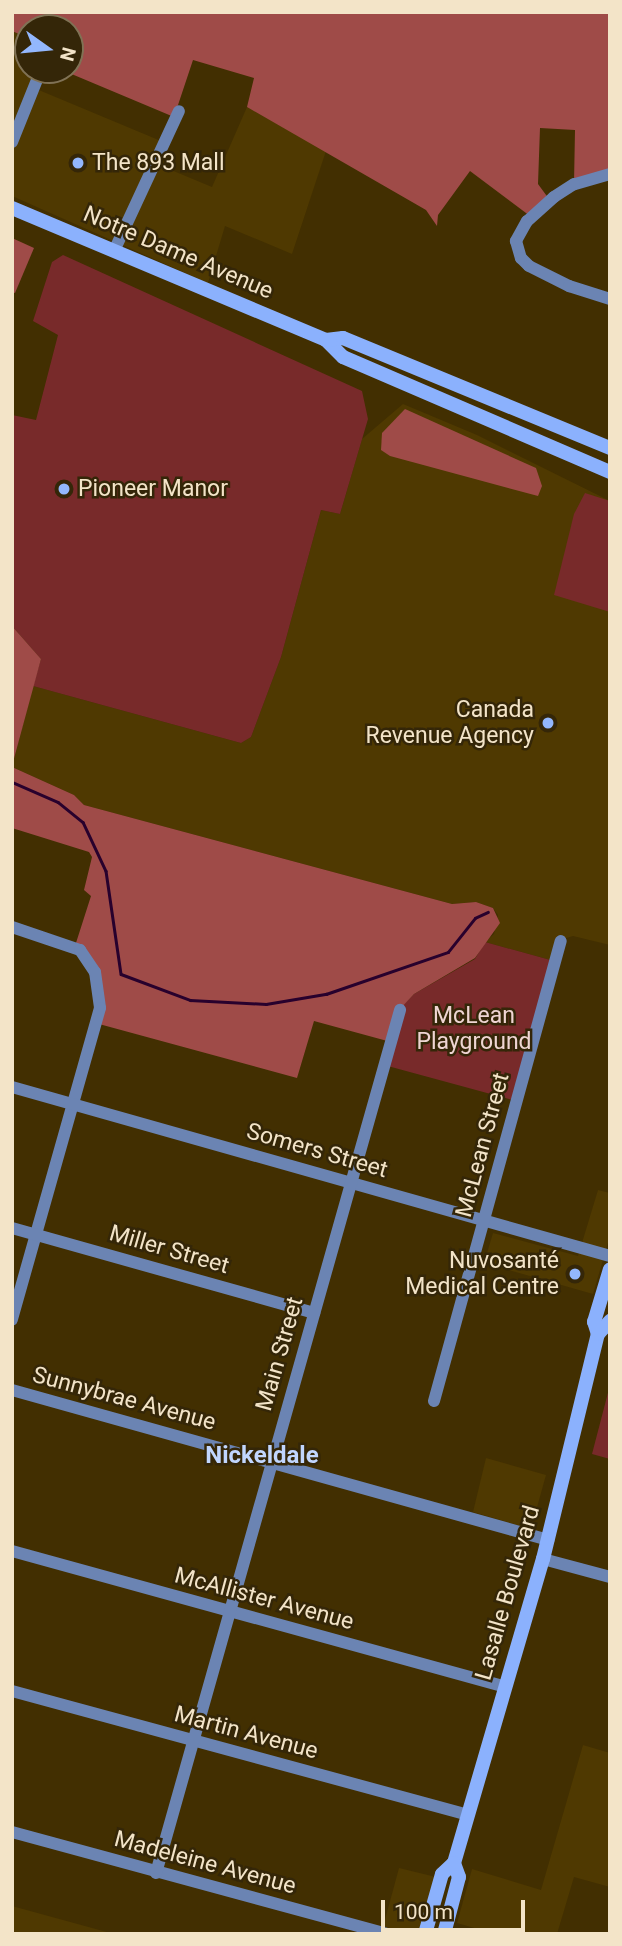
<!DOCTYPE html>
<meta charset="utf-8">
<style>
body{margin:0}
#map{position:relative;width:622px;height:1946px;overflow:hidden;background:#422f01;font-family:Roboto,sans-serif}
div>[style]{position:absolute}
[style*='--x']{left:calc(var(--x)*1px);top:calc(var(--y)*1px);width:calc(var(--w)*1px);rotate:calc(var(--a)*1deg)}
.built>*{inset:0;background:#4f3901}
.green>*{inset:0;background:#782a2a}
.forest>*{inset:0;background:#9f4b48}
.stream>*{height:2.5px;margin:-1.25px;padding:0 1.25px;transform-origin:1.25px;border-radius:1.25px;background:#28012d}
.minor>*{height:12px;margin:-6px;padding:0 6px;transform-origin:6px;border-radius:6px;background:#6b84b3}
.secondary>*{height:14px;margin:-7px;padding:0 7px;transform-origin:7px;border-radius:7px;background:#8bb1fd}
.dots>*{width:19px;height:19px;translate:-50% -50%;box-sizing:border-box;border:4px solid #342608;border-radius:50%}
span{translate:-50% -50%;white-space:nowrap;text-align:center;line-height:1.15;-webkit-text-stroke:5px #342608;paint-order:stroke}
.poi-label{font-size:23px;color:#f3e4c8}
.left{translate:0 -50%;text-align:left}
.right{translate:-100% -50%;text-align:right}
.street-label{font-size:23px;color:#f3e4c8}
.park-label{font-size:23px;color:#efd5d3}
.neighbourhood-label{font-size:24px;color:#c1d6fe;font-weight:700}
.frame{position:absolute;inset:0;border:14px solid #f3e4c8;pointer-events:none}
.north{position:absolute;left:14px;top:14px;width:70px;height:70px;box-sizing:border-box;background:#342608;border:2px solid #807255;border-radius:50%;rotate:105deg;font-size:19px;font-weight:700;line-height:28px;text-align:center;color:#f3e4c8}
.north::after{content:'';display:block;margin:auto;width:24px;height:32px;background:#93b7fd;clip-path:polygon(50% 0,100% 100%,50% 72%,0 100%)}
.scale{position:absolute;left:381px;top:1900px;width:144px;height:32px;box-sizing:border-box;border:4px solid #f3e4c8;border-top:0;padding-left:9px;font-size:21px;line-height:24px;white-space:nowrap;color:#f3e4c8;-webkit-text-stroke:5px #342608;paint-order:stroke}
</style>
<div id="map">
<div class="built">
<i style="clip-path:polygon(12px 31px,28px 38px,28px 70px,40px 70px,34px 88px,161px 141px,152px 162px,212px 187px,247px 107px,326px 151px,292px 254px,225px 226px,208px 283px,12px 196px)"></i>
<i style="clip-path:polygon(403px 404px,477px 435px,610px 501px,610px 945px,573px 936px,560px 940px,554px 961px,485px 942px,494px 934px,498px 915px,493px 908px,476px 902px,452px 904px,84px 805px,74px 795px,12px 767px,33px 686px,241px 743px,251px 737px,281px 657px,321px 510px,340px 514px,362px 439px)"></i>
<i style="clip-path:polygon(598px 1190px,610px 1193px,610px 1236px,593px 1294px,484px 1263px,493px 1233px,578px 1256px)"></i>
<i style="clip-path:polygon(486px 1458px,546px 1475px,531px 1529px,473px 1512px)"></i>
<i style="clip-path:polygon(583px 1745px,610px 1753px,610px 1887px,574px 1877px,557px 1934px,495px 1934px,457px 1923px,472px 1869px,541px 1890px)"></i>
<i style="clip-path:polygon(399px 1868px,436px 1877px,419px 1933px,383px 1927px)"></i>
<i style="clip-path:polygon(12px 1906px,114px 1934px,12px 1934px)"></i>
</div>
<div class="green">
<i style="clip-path:polygon(63px 255px,362px 391px,368px 419px,340px 514px,321px 510px,281px 657px,251px 737px,241px 743px,33px 686px,41px 659px,12px 626px,12px 415px,36px 420px,58px 335px,33px 321px,52px 262px)"></i>
<i style="clip-path:polygon(585px 493px,610px 501px,610px 612px,554px 595px,574px 514px)"></i>
<i style="clip-path:polygon(485px 942px,554px 961px,516px 1101px,384px 1065px,399px 1009px,414px 994px,475px 959px)"></i>
<i style="clip-path:polygon(610px 1385px,610px 1459px,592px 1454px)"></i>
</div>
<div class="forest">
<i style="clip-path:polygon(12px 12px,610px 12px,610px 173px,574px 183px,575px 130px,540px 128px,538px 184px,549px 199px,530px 216px,470px 171px,438px 215px,437px 226px,426px 210px,247px 107px,254px 78px,193px 60px,174px 117px,62px 70px,70px 70px,70px 28px,28px 28px,28px 38px,12px 31px)"></i>
<i style="clip-path:polygon(12px 238px,34px 248px,15px 293px,12px 292px)"></i>
<i style="clip-path:polygon(405px 409px,536px 468px,542px 486px,538px 496px,390px 456px,381px 450px,382px 433px)"></i>
<i style="clip-path:polygon(12px 626px,41px 659px,12px 766px)"></i>
<i style="clip-path:polygon(12px 767px,74px 795px,84px 805px,452px 904px,476px 902px,493px 908px,500px 923px,475px 958px,414px 994px,400px 1009px,391px 1042px,314px 1021px,297px 1078px,99px 1024px,101px 986px,75px 946px,91px 896px,84px 890px,92px 857px,89px 852px,12px 828px)"></i>
</div>
<div class="stream">
<i style="--x:12;--y:782;--w:50;--a:23.5"></i>
<i style="--x:58;--y:802;--w:32;--a:39"></i>
<i style="--x:83;--y:822;--w:54;--a:64.9"></i>
<i style="--x:106;--y:871;--w:104;--a:81.7"></i>
<i style="--x:121;--y:974;--w:74;--a:20.6"></i>
<i style="--x:190;--y:1000;--w:76;--a:3"></i>
<i style="--x:266;--y:1004;--w:61;--a:-9.5"></i>
<i style="--x:326;--y:994;--w:129;--a:-19"></i>
<i style="--x:448;--y:952;--w:43;--a:-51.5"></i>
<i style="--x:475;--y:918;--w:14;--a:-25"></i>
</div>
<div class="minor">
<i style="--x:12;--y:142;--w:78;--a:-68.1"></i>
<i style="--x:610;--y:174;--w:37;--a:164"></i>
<i style="--x:574;--y:184;--w:24;--a:147"></i>
<i style="--x:554;--y:197;--w:36;--a:138"></i>
<i style="--x:527;--y:221;--w:23;--a:119"></i>
<i style="--x:516;--y:241;--w:18;--a:74"></i>
<i style="--x:521;--y:258;--w:11;--a:45"></i>
<i style="--x:529;--y:266;--w:45;--a:26.6"></i>
<i style="--x:569;--y:286;--w:43;--a:17.6"></i>
<i style="--x:114;--y:251;--w:154;--a:-65.1"></i>
<i style="--x:12;--y:927;--w:72;--a:18.7"></i>
<i style="--x:80;--y:950;--w:27;--a:56"></i>
<i style="--x:95;--y:972;--w:36;--a:82"></i>
<i style="--x:100;--y:1008;--w:324;--a:105.8"></i>
<i style="--x:12;--y:1087;--w:621;--a:15.78"></i>
<i style="--x:12;--y:1228;--w:314;--a:15.7"></i>
<i style="--x:12;--y:1390;--w:557;--a:15.63"></i>
<i style="--x:434;--y:1401;--w:477;--a:-74.6"></i>
<i style="--x:12;--y:1551;--w:512;--a:15.39"></i>
<i style="--x:543;--y:1559;--w:69;--a:15"></i>
<i style="--x:12;--y:1691;--w:473;--a:15.2"></i>
<i style="--x:12;--y:1832;--w:390;--a:15.2"></i>
<i style="--x:156;--y:1873;--w:897;--a:-74.21"></i>
</div>
<div class="secondary">
<i style="--x:12;--y:208;--w:341;--a:22.8"></i>
<i style="--x:326;--y:340;--w:24;--a:45"></i>
<i style="--x:343;--y:357;--w:291;--a:23.3"></i>
<i style="--x:326;--y:340;--w:17;--a:-7"></i>
<i style="--x:343;--y:338;--w:289;--a:22.4"></i>
<i style="--x:598;--y:1334;--w:13;--a:-108"></i>
<i style="--x:594;--y:1322;--w:55;--a:-73.2"></i>
<i style="--x:425;--y:1934;--w:62;--a:-74.2"></i>
<i style="--x:442;--y:1874;--w:16;--a:-43"></i>
<i style="--x:454;--y:1863;--w:317;--a:-73.7"></i>
<i style="--x:543;--y:1559;--w:232;--a:-76.3"></i>
<i style="--x:598;--y:1334;--w:18;--a:-47"></i>
<i style="--x:444;--y:1934;--w:59;--a:-75.3"></i>
<i style="--x:459;--y:1877;--w:15;--a:-110"></i>
</div>
<div class="dots">
<i style="left:78px;top:163px;background:#93b7fd"></i>
<i style="left:64px;top:489px;background:#93b7fd"></i>
<i style="left:548px;top:723px;background:#93b7fd"></i>
<i style="left:575px;top:1274px;background:#93b7fd"></i>
</div>
<div class="poi-label">
<span class="left" style="left:92px;top:163px">The 893 Mall</span>
<span class="left" style="left:78px;top:489px">Pioneer Manor</span>
<span class="right" style="left:534px;top:723px">Canada<br>Revenue Agency</span>
<span class="right" style="left:559px;top:1274px">Nuvosanté<br>Medical Centre</span>
</div>
<div class="street-label">
<span style="left:178px;top:253px;rotate:23deg">Notre Dame Avenue</span>
<span style="left:483px;top:1145px;rotate:-75deg">McLean Street</span>
<span style="left:317px;top:1151px;rotate:16deg">Somers Street</span>
<span style="left:169px;top:1250px;rotate:16deg">Miller Street</span>
<span style="left:280px;top:1354px;rotate:-74deg">Main Street</span>
<span style="left:124px;top:1399px;rotate:15deg">Sunnybrae Avenue</span>
<span style="left:508px;top:1593px;rotate:-74deg">Lasalle Boulevard</span>
<span style="left:264px;top:1599px;rotate:15deg">McAllister Avenue</span>
<span style="left:246px;top:1733px;rotate:15deg">Martin Avenue</span>
<span style="left:205px;top:1863px;rotate:15deg">Madeleine Avenue</span>
</div>
<div class="park-label">
<span style="left:474px;top:1029px">McLean<br>Playground</span>
</div>
<div class="neighbourhood-label">
<span style="left:262px;top:1456px">Nickeldale</span>
</div>
<div class="frame"></div>
<div class="north">N</div>
<div class="scale">100 m</div>
</div>
